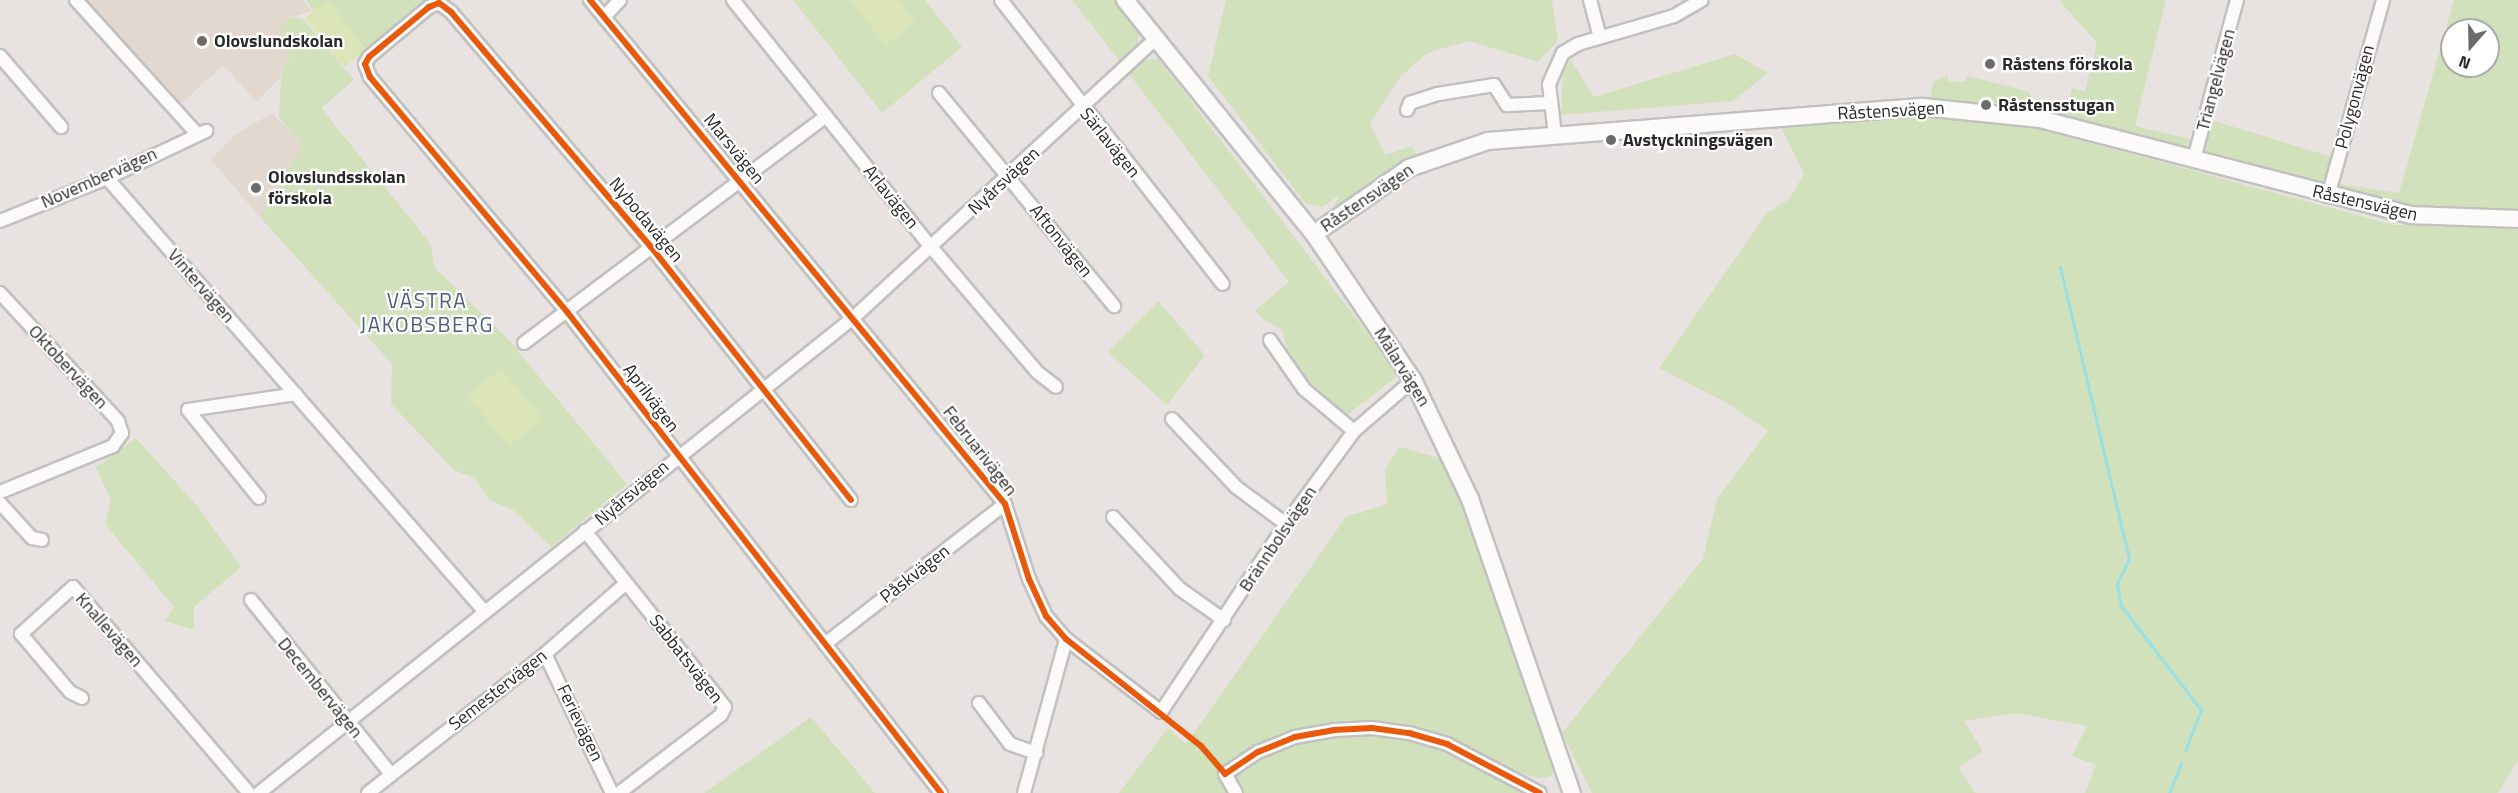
<!DOCTYPE html>
<meta charset="utf-8">
<style>
body{margin:0}
#map{position:relative;width:2518px;height:793px;overflow:hidden;background:#e8e3e0;font-family:"Titillium Web",sans-serif}
div>[style]{position:absolute}
[style*='--x']{left:calc(var(--x)*1px);top:calc(var(--y)*1px);width:calc(var(--w)*1px);rotate:calc(var(--a)*1deg)}
.education>*{inset:0;background:#e2d8cf}
.green>*{inset:0;background:#d1e1bb}
.pitch>*{inset:0;background:#dce5b8}
.stream>*{height:3px;margin:-1.5px;padding:0 1.5px;transform-origin:1.5px;border-radius:1.5px;background:#98e0e6}
.roads{filter:drop-shadow(2px 0 #c2c1c1) drop-shadow(-2px 0 #c2c1c1) drop-shadow(0 2px #c2c1c1) drop-shadow(0 -2px #c2c1c1)}
.street>*{height:12px;margin:-6px;padding:0 6px;transform-origin:6px;border-radius:6px;background:#fcfbfa}
.secondary>*{height:16px;margin:-8px;padding:0 8px;transform-origin:8px;border-radius:8px;background:#fcfbfa}
.cycleway>*{height:6px;margin:-3px;padding:0 3px;transform-origin:3px;border-radius:3px;background:#e8590c}
.dots>*{width:16px;height:16px;translate:-50% -50%;box-sizing:border-box;border:3px solid #fff;border-radius:50%}
span{translate:-50% -50%;white-space:nowrap;text-align:center;line-height:1.15;-webkit-text-stroke:4.5px #fff;paint-order:stroke}
.poi-label{font-size:18px;color:#2a2a2a;font-weight:700}
.left{translate:0 -50%;text-align:left}
.street-label{font-size:18px;color:#2a2a2a}
.quarter-label{font-size:21px;color:#4d5c78;letter-spacing:1.5px}
.north{position:absolute;left:2440px;top:18px;width:60px;height:60px;box-sizing:border-box;background:#fff;border:2px solid #aaa;border-radius:50%;rotate:200deg;font-size:16px;font-weight:700;line-height:24px;text-align:center;color:#2a2a2a}
.north::after{content:'';display:block;margin:auto;width:21px;height:27px;background:#6c6b6a;clip-path:polygon(50% 0,100% 100%,50% 72%,0 100%)}
</style>
<div id="map">
<div class="education">
<i style="clip-path:polygon(83px 0,303px 0,312px 11px,292px 17px,289px 57px,281px 77px,257px 102px,223px 65px,179px 106px)"></i>
<i style="clip-path:polygon(272px 113px,303px 145px,260px 217px,211px 160px,235px 135px)"></i>
</div>
<div class="green">
<i style="clip-path:polygon(306px 0,431px 0,366px 50px,328px 1px,314px 11px)"></i>
<i style="clip-path:polygon(793px 0,925px 0,962px 47px,882px 113px)"></i>
<i style="clip-path:polygon(1072px 0,1115px 0,1139px 31px,1137px 47px,1121px 63px)"></i>
<i style="clip-path:polygon(1226px 0,1552px 0,1558px 40px,1538px 62px,1469px 41px,1427px 53px,1401px 76px,1370px 123px,1385px 155px,1412px 146px,1416px 154px,1485px 133px,1505px 131px,1506px 137px,1458px 146px,1315px 223px,1333px 208px,1340px 194px,1323px 207px,1306px 204px,1208px 76px)"></i>
<i style="clip-path:polygon(2059px 0,2166px 0,2135px 126px,2194px 140px,2190px 145px,2181px 148px,2049px 111px,2050px 101px,2068px 105px,2072px 88px,2085px 91px,2097px 43px)"></i>
<i style="clip-path:polygon(evenodd,2454px 0,2518px 0,2518px 210px,2452px 210px,2385px 202px,2343px 191px,2339px 184px,2399px 193px,2454px 0,2452px 30px,2488px 30px,2488px 66px,2452px 66px,2452px 30px)"></i>
<i style="clip-path:polygon(292px 17px,303px 19px,354px 80px,321px 108px,430px 243px,435px 268px,509px 340px,627px 484px,551px 547px,512px 509px,491px 501px,474px 477px,455px 471px,391px 404px,392px 364px,260px 217px,303px 145px,279px 118px,281px 77px,289px 57px,280px 26px)"></i>
<i style="clip-path:polygon(1735px 54px,1768px 73px,1733px 101px,1561px 115px,1563px 71px,1571px 60px,1594px 97px)"></i>
<i style="clip-path:polygon(1159px 59px,1399px 375px,1345px 417px,1290px 361px,1282px 330px,1263px 319px,1255px 310px,1289px 282px,1129px 74px,1144px 60px)"></i>
<i style="clip-path:polygon(1948px 75px,1948px 81px,1966px 82px,1967px 76px,2030px 92px,2034px 114px,1979px 103px,1930px 101px,1933px 82px)"></i>
<i style="clip-path:polygon(1883px 116px,1952px 116px,2016px 123px,2394px 225px,2518px 224px,2518px 760px,2498px 793px,2085px 793px,2096px 765px,2072px 756px,2087px 726px,2016px 713px,1964px 721px,1983px 751px,1958px 768px,1976px 793px,1592px 793px,1562px 733px,1703px 559px,1717px 499px,1768px 431px,1729px 404px,1659px 368px,1766px 214px,1789px 199px,1804px 174px,1778px 121px)"></i>
<i style="clip-path:polygon(2211px 120px,2332px 157px,2328px 178px,2319px 185px,2209px 155px,2204px 149px)"></i>
<i style="clip-path:polygon(1158px 301px,1205px 355px,1167px 405px,1108px 352px)"></i>
<i style="clip-path:polygon(136px 438px,198px 507px,241px 567px,194px 607px,194px 630px,165px 621px,174px 607px,105px 524px,111px 501px,96px 467px)"></i>
<i style="clip-path:polygon(1400px 447px,1439px 458px,1456px 481px,1556px 769px,1549px 777px,1537px 778px,1515px 771px,1523px 791px,1536px 793px,1119px 793px,1168px 728px,1186px 744px,1346px 517px,1387px 504px,1385px 469px)"></i>
<i style="clip-path:polygon(811px 717px,875px 793px,704px 793px)"></i>
</div>
<div class="pitch">
<i style="clip-path:polygon(328px 0,366px 50px,344px 67px,305px 18px)"></i>
<i style="clip-path:polygon(850px 0,898px 0,915px 21px,886px 45px)"></i>
<i style="clip-path:polygon(501px 368px,543px 419px,509px 446px,467px 396px)"></i>
</div>
<div class="stream">
<i style="--x:2060;--y:267;--w:300;--a:76.7"></i>
<i style="--x:2129;--y:559;--w:28;--a:116"></i>
<i style="--x:2117;--y:584;--w:22;--a:80"></i>
<i style="--x:2121;--y:606;--w:131;--a:52.4"></i>
<i style="--x:2201;--y:710;--w:44;--a:111.3"></i>
<i style="--x:2169;--y:793;--w:32;--a:-68"></i>
</div>
<div class="roads">
<div class="street">
<i style="--x:76;--y:0;--w:179;--a:47.9"></i>
<i style="--x:590;--y:0;--w:653;--a:50.53"></i>
<i style="--x:1005;--y:504;--w:79;--a:72.3"></i>
<i style="--x:1029;--y:579;--w:41;--a:65.3"></i>
<i style="--x:1046;--y:616;--w:30;--a:49"></i>
<i style="--x:1066;--y:639;--w:120;--a:37.5"></i>
<i style="--x:1161;--y:712;--w:226;--a:-56.4"></i>
<i style="--x:1286;--y:524;--w:115;--a:-53.8"></i>
<i style="--x:1354;--y:431;--w:78;--a:-40.8"></i>
<i style="--x:733;--y:0;--w:318;--a:51.3"></i>
<i style="--x:932;--y:248;--w:162;--a:49.7"></i>
<i style="--x:1037;--y:372;--w:24;--a:38"></i>
<i style="--x:1001;--y:0;--w:360;--a:52"></i>
<i style="--x:1590;--y:0;--w:38;--a:75"></i>
<i style="--x:605;--y:16;--w:22;--a:-47"></i>
<i style="--x:0;--y:56;--w:94;--a:49.3"></i>
<i style="--x:939;--y:93;--w:276;--a:50.6"></i>
<i style="--x:1407;--y:110;--w:8;--a:-67"></i>
<i style="--x:1410;--y:103;--w:29;--a:-18"></i>
<i style="--x:1438;--y:94;--w:57;--a:-9.1"></i>
<i style="--x:1494;--y:85;--w:24;--a:57"></i>
<i style="--x:1507;--y:105;--w:43;--a:-2.7"></i>
<i style="--x:1555;--y:135;--w:51;--a:-96.7"></i>
<i style="--x:1549;--y:84;--w:34;--a:-66"></i>
<i style="--x:1563;--y:53;--w:17;--a:-31"></i>
<i style="--x:1578;--y:44;--w:100;--a:-16.3"></i>
<i style="--x:1674;--y:16;--w:32;--a:-30"></i>
<i style="--x:2194;--y:159;--w:165;--a:-74.9"></i>
<i style="--x:107;--y:178;--w:574;--a:48.95"></i>
<i style="--x:2328;--y:196;--w:204;--a:-74.3"></i>
<i style="--x:0;--y:221;--w:115;--a:-21.9"></i>
<i style="--x:107;--y:178;--w:110;--a:-25.4"></i>
<i style="--x:0;--y:293;--w:174;--a:47.3"></i>
<i style="--x:118;--y:421;--w:13;--a:72"></i>
<i style="--x:122;--y:433;--w:16;--a:125"></i>
<i style="--x:113;--y:446;--w:122;--a:157.8"></i>
<i style="--x:1270;--y:340;--w:60;--a:55.2"></i>
<i style="--x:1304;--y:389;--w:65;--a:40"></i>
<i style="--x:524;--y:343;--w:378;--a:-36.9"></i>
<i style="--x:188;--y:410;--w:113;--a:51.1"></i>
<i style="--x:188;--y:410;--w:109;--a:-8.4"></i>
<i style="--x:1172;--y:419;--w:93;--a:46.7"></i>
<i style="--x:1236;--y:487;--w:62;--a:36.5"></i>
<i style="--x:851;--y:500;--w:323;--a:-128.3"></i>
<i style="--x:651;--y:247;--w:309;--a:-130.4"></i>
<i style="--x:451;--y:12;--w:15;--a:-143"></i>
<i style="--x:439;--y:3;--w:11;--a:158"></i>
<i style="--x:429;--y:7;--w:78;--a:140.2"></i>
<i style="--x:369;--y:57;--w:8;--a:120"></i>
<i style="--x:365;--y:64;--w:14;--a:69"></i>
<i style="--x:370;--y:77;--w:308;--a:50"></i>
<i style="--x:568;--y:313;--w:608;--a:52.15"></i>
<i style="--x:0;--y:503;--w:47;--a:47.6"></i>
<i style="--x:32;--y:538;--w:10;--a:11"></i>
<i style="--x:1113;--y:517;--w:98;--a:47.1"></i>
<i style="--x:1180;--y:589;--w:54;--a:35.2"></i>
<i style="--x:585;--y:531;--w:225;--a:51.5"></i>
<i style="--x:725;--y:707;--w:9;--a:117"></i>
<i style="--x:721;--y:715;--w:128;--a:142.6"></i>
<i style="--x:251;--y:600;--w:223;--a:51.2"></i>
<i style="--x:825;--y:644;--w:228;--a:-37.9"></i>
<i style="--x:545;--y:654;--w:154;--a:64.3"></i>
<i style="--x:82;--y:698;--w:13;--a:-153"></i>
<i style="--x:70;--y:692;--w:76;--a:-130.2"></i>
<i style="--x:21;--y:634;--w:70;--a:-42.1"></i>
<i style="--x:73;--y:587;--w:271;--a:49.5"></i>
<i style="--x:979;--y:703;--w:51;--a:52.9"></i>
<i style="--x:1010;--y:744;--w:28;--a:19"></i>
<i style="--x:259;--y:793;--w:761;--a:-38.65"></i>
<i style="--x:853;--y:318;--w:411;--a:-42.7"></i>
<i style="--x:368;--y:793;--w:225;--a:-38.1"></i>
<i style="--x:545;--y:654;--w:106;--a:-41.2"></i>
<i style="--x:1024;--y:793;--w:160;--a:-74.7"></i>
<i style="--x:1236;--y:793;--w:22;--a:-120"></i>
<i style="--x:1225;--y:774;--w:40;--a:-34"></i>
<i style="--x:1258;--y:752;--w:40;--a:-22"></i>
<i style="--x:1295;--y:737;--w:40;--a:-10"></i>
<i style="--x:1334;--y:730;--w:38;--a:-3"></i>
<i style="--x:1372;--y:728;--w:37;--a:8"></i>
<i style="--x:1409;--y:733;--w:40;--a:16"></i>
<i style="--x:1447;--y:744;--w:105;--a:27.8"></i>
</div>
<div class="secondary">
<i style="--x:1125;--y:0;--w:301;--a:51.1"></i>
<i style="--x:1314;--y:234;--w:176;--a:55.9"></i>
<i style="--x:1413;--y:380;--w:132;--a:64.4"></i>
<i style="--x:1470;--y:499;--w:311;--a:70.9"></i>
<i style="--x:1314;--y:234;--w:116;--a:-34.8"></i>
<i style="--x:1409;--y:168;--w:83;--a:-18.9"></i>
<i style="--x:1488;--y:141;--w:436;--a:-4.5"></i>
<i style="--x:1923;--y:107;--w:118;--a:5.9"></i>
<i style="--x:2040;--y:119;--w:383;--a:14.5"></i>
<i style="--x:2411;--y:215;--w:107;--a:2.1"></i>
</div>
</div>
<div class="cycleway">
<i style="--x:590;--y:0;--w:653;--a:50.53"></i>
<i style="--x:1005;--y:504;--w:79;--a:72.3"></i>
<i style="--x:1029;--y:579;--w:41;--a:65.3"></i>
<i style="--x:1046;--y:616;--w:30;--a:49"></i>
<i style="--x:1066;--y:639;--w:172;--a:38.4"></i>
<i style="--x:1201;--y:746;--w:37;--a:49"></i>
<i style="--x:1225;--y:774;--w:40;--a:-34"></i>
<i style="--x:1258;--y:752;--w:40;--a:-22"></i>
<i style="--x:1295;--y:737;--w:40;--a:-10"></i>
<i style="--x:1334;--y:730;--w:38;--a:-3"></i>
<i style="--x:1372;--y:728;--w:37;--a:8"></i>
<i style="--x:1409;--y:733;--w:40;--a:16"></i>
<i style="--x:1447;--y:744;--w:105;--a:27.8"></i>
<i style="--x:851;--y:500;--w:323;--a:-128.3"></i>
<i style="--x:651;--y:247;--w:309;--a:-130.4"></i>
<i style="--x:451;--y:12;--w:15;--a:-143"></i>
<i style="--x:439;--y:3;--w:11;--a:158"></i>
<i style="--x:429;--y:7;--w:78;--a:140.2"></i>
<i style="--x:369;--y:57;--w:8;--a:120"></i>
<i style="--x:365;--y:64;--w:14;--a:69"></i>
<i style="--x:370;--y:77;--w:308;--a:50"></i>
<i style="--x:568;--y:313;--w:608;--a:52.15"></i>
</div>
<div class="dots">
<i style="left:202px;top:41px;background:#6c6b6a"></i>
<i style="left:1990px;top:64px;background:#6c6b6a"></i>
<i style="left:1986px;top:105px;background:#6c6b6a"></i>
<i style="left:1611px;top:140px;background:#6c6b6a"></i>
<i style="left:256px;top:188px;background:#6c6b6a"></i>
</div>
<div class="poi-label">
<span class="left" style="left:214px;top:41px">Olovslundskolan</span>
<span class="left" style="left:2002px;top:64px">Råstens förskola</span>
<span class="left" style="left:1998px;top:105px">Råstensstugan</span>
<span class="left" style="left:1623px;top:140px">Avstyckningsvägen</span>
<span class="left" style="left:268px;top:188px">Olovslundsskolan<br>förskola</span>
</div>
<div class="street-label">
<span style="left:2216px;top:80px;rotate:-75deg">Triangelvägen</span>
<span style="left:2355px;top:97px;rotate:-75deg">Polygonvägen</span>
<span style="left:1891px;top:111px;rotate:-3deg">Råstensvägen</span>
<span style="left:1110px;top:143px;rotate:51deg">Särlavägen</span>
<span style="left:734px;top:149px;rotate:51deg">Marsvägen</span>
<span style="left:99px;top:178px;rotate:-24deg">Novembervägen</span>
<span style="left:1004px;top:181px;rotate:-43deg">Nyårsvägen</span>
<span style="left:891px;top:197px;rotate:51deg">Arlavägen</span>
<span style="left:1367px;top:198px;rotate:-34deg">Råstensvägen</span>
<span style="left:2365px;top:203px;rotate:13deg">Råstensvägen</span>
<span style="left:646px;top:220px;rotate:50deg">Nybodavägen</span>
<span style="left:1061px;top:241px;rotate:51deg">Aftonvägen</span>
<span style="left:201px;top:286px;rotate:49deg">Vintervägen</span>
<span style="left:68px;top:367px;rotate:47deg">Oktobervägen</span>
<span style="left:1402px;top:367px;rotate:58deg">Mälarvägen</span>
<span style="left:651px;top:398px;rotate:53deg">Aprilvägen</span>
<span style="left:980px;top:451px;rotate:52deg">Februarivägen</span>
<span style="left:632px;top:493px;rotate:-40deg">Nyårsvägen</span>
<span style="left:1278px;top:539px;rotate:-56deg">Brännbolsvägen</span>
<span style="left:915px;top:574px;rotate:-38deg">Påskvägen</span>
<span style="left:109px;top:630px;rotate:49deg">Knallevägen</span>
<span style="left:686px;top:659px;rotate:52deg">Sabbatsvägen</span>
<span style="left:320px;top:688px;rotate:51deg">Decembervägen</span>
<span style="left:498px;top:690px;rotate:-38deg">Semestervägen</span>
<span style="left:580px;top:723px;rotate:64deg">Ferievägen</span>
</div>
<div class="quarter-label">
<span style="left:427px;top:312px">VÄSTRA<br>JAKOBSBERG</span>
</div>
<div class="north">N</div>
</div>
